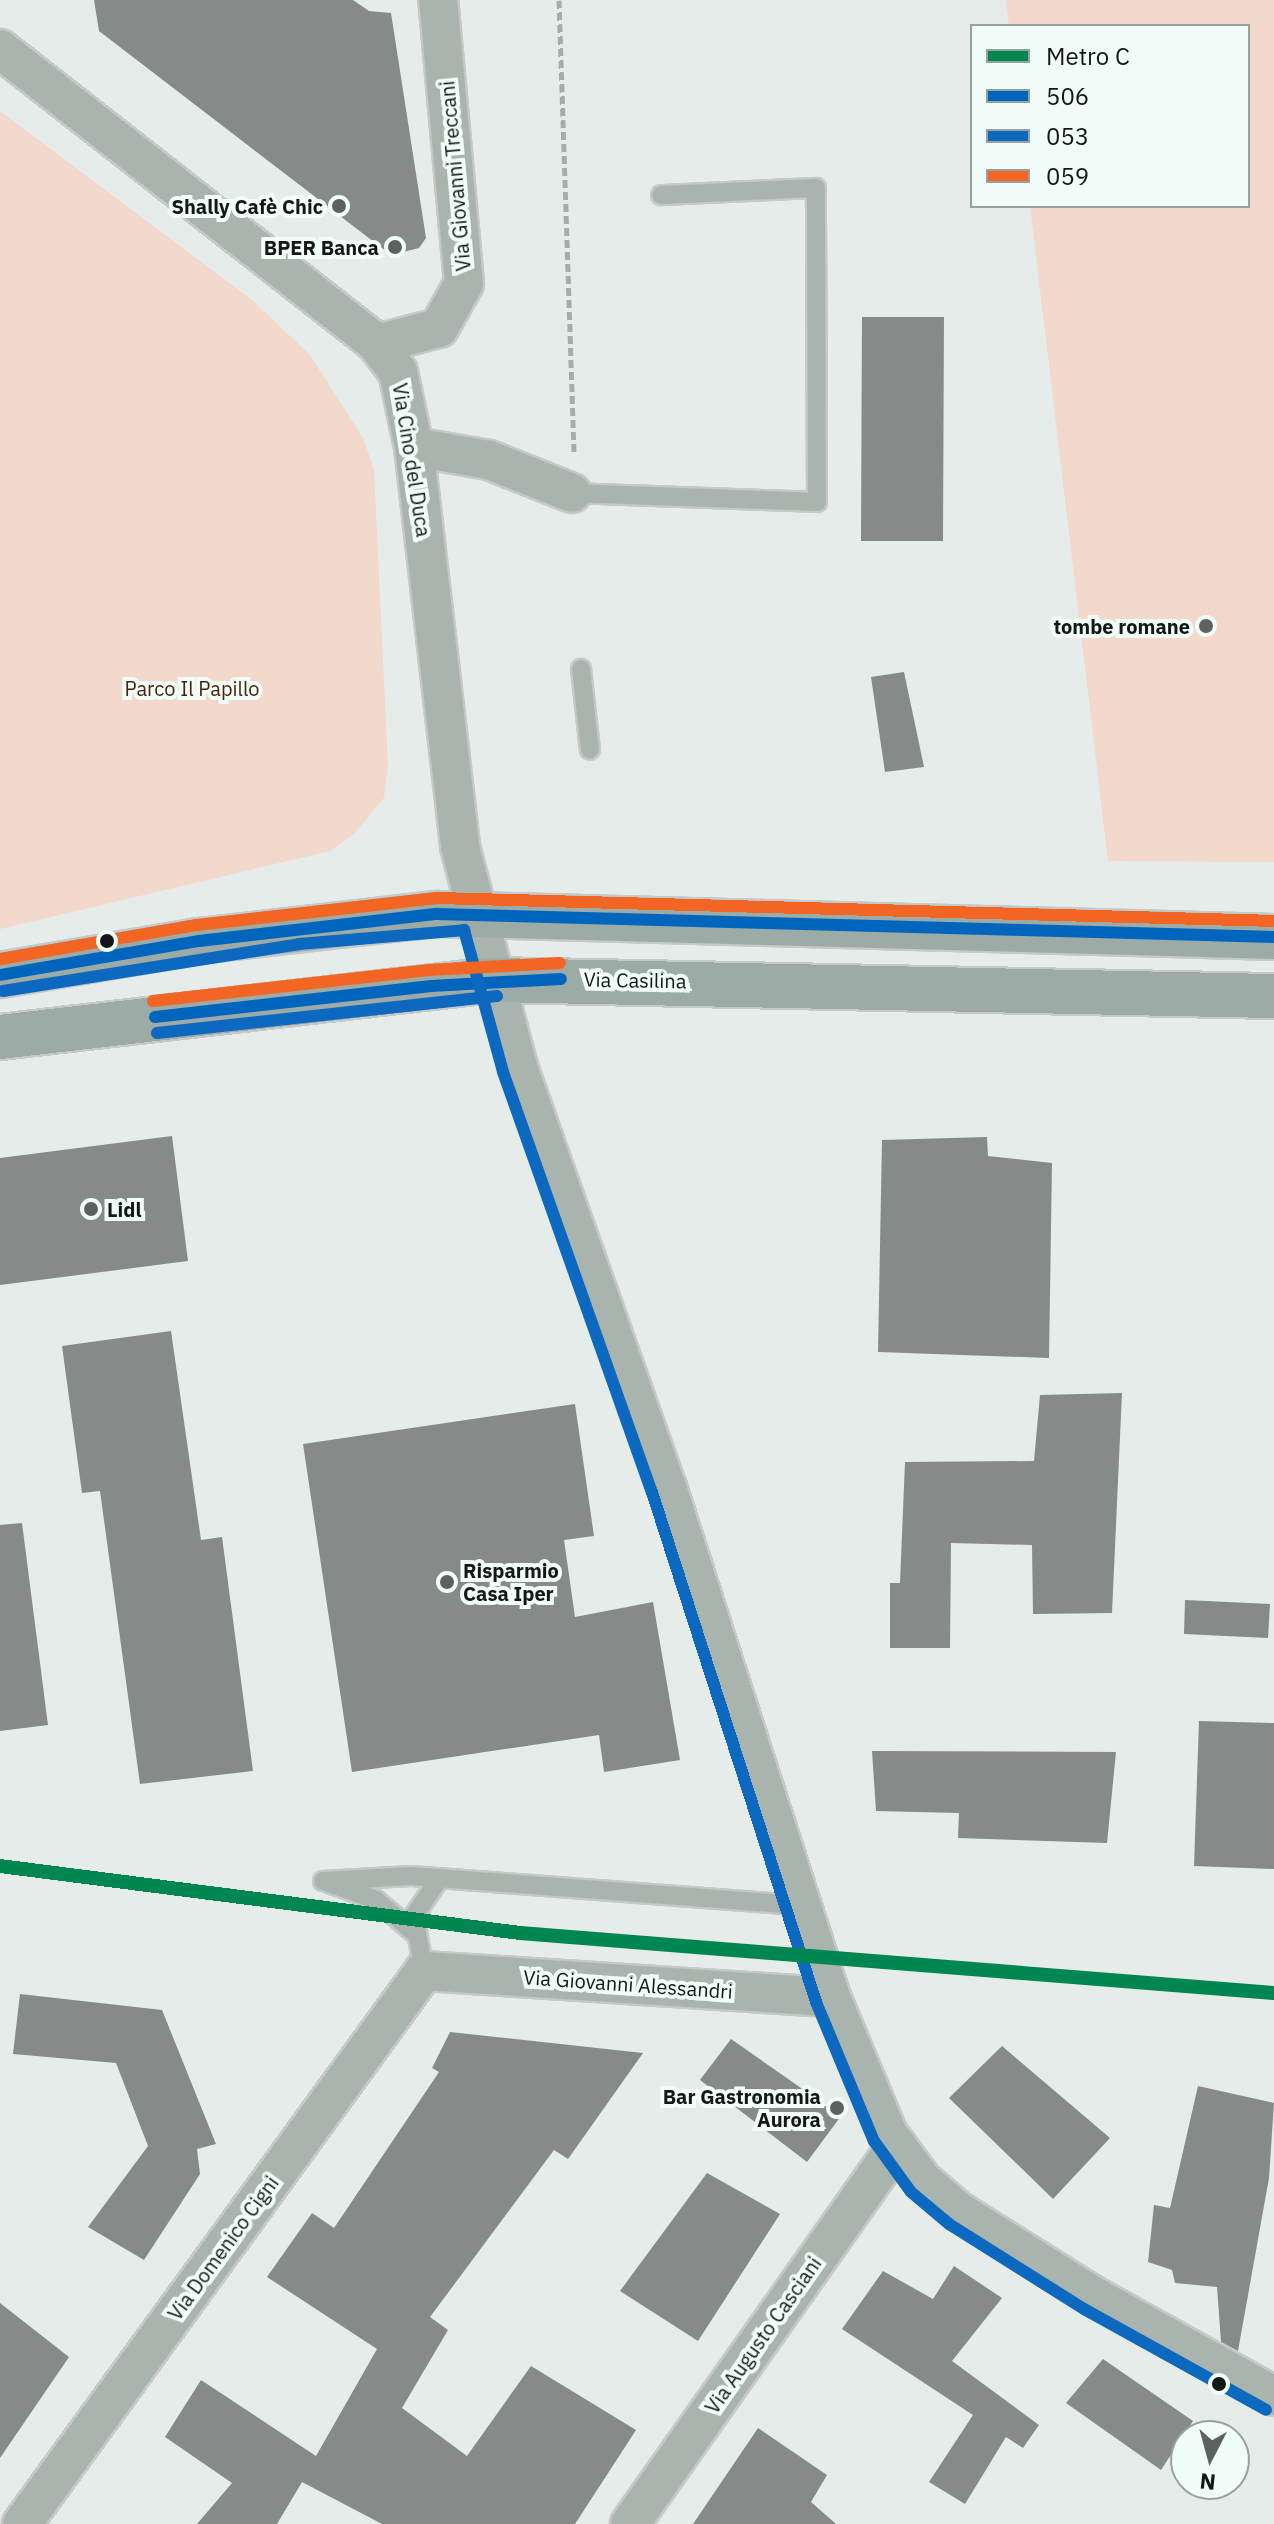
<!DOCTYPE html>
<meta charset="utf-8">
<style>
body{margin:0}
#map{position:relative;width:1274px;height:2524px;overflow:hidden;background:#e6ecea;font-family:"IBM Plex Sans",sans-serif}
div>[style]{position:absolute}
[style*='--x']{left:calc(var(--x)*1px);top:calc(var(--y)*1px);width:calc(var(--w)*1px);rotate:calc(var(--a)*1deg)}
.green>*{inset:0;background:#f2d9cb}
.building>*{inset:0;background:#868b89}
.path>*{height:5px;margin-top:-2.5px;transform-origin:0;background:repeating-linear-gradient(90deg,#a5adaa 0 8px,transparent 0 12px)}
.roads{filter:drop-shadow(2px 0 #c5c9c8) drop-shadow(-2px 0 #c5c9c8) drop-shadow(0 2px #c5c9c8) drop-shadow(0 -2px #c5c9c8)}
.service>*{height:18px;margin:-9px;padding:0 9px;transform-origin:9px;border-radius:9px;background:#aab4af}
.minor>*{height:38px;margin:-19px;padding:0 19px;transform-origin:19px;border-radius:19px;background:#aab4af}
.primary>*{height:44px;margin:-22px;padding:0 22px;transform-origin:22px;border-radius:22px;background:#9daba6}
.bus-1>*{height:12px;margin:-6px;padding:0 6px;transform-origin:6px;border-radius:6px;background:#0065bd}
.bus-2>*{height:12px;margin:-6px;padding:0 6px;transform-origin:6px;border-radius:6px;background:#0c69bf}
.bus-3>*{height:12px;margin:-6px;padding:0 6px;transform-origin:6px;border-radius:6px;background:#f26522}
.metro-1>*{height:14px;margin:-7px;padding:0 7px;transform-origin:7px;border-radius:7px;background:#008751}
.dots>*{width:22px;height:22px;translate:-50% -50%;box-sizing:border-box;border:4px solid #f0fdf8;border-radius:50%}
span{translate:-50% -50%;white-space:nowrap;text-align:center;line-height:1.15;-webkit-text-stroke:8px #f0fdf8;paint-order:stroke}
.street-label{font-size:20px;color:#131715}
.poi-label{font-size:20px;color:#131715;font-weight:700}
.right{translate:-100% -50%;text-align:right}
.left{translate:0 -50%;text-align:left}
.park-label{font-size:20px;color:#4a1f04}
.legend{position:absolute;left:970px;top:24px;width:280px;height:184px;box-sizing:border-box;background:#f0fdf8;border:2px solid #98a19d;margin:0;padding:10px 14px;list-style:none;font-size:24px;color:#131715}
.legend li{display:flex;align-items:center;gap:16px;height:40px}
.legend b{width:40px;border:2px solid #98a19d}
.north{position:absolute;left:1170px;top:2420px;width:80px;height:80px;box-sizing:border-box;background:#f0fdf8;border:2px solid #98a19d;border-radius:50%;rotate:186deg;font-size:22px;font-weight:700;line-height:32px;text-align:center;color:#131715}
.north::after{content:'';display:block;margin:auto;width:28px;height:36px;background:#5d6260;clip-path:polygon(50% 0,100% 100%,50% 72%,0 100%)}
</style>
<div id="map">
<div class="green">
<i style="clip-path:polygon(1006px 0,1274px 0,1274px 862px,1108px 861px,1030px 206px,1248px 206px,1248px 26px,1009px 26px)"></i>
<i style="clip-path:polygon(0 111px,252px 300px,310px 355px,363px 438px,374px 470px,388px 766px,384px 798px,353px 835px,330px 851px,0 929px)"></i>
</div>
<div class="building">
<i style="clip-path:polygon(94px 0,353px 0,369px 11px,391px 13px,426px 238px,419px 248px,391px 255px,99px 31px)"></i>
<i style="clip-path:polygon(862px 317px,944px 317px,943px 541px,861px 541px)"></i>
<i style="clip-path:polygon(904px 672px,924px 767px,885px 772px,871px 677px)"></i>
<i style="clip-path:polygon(172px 1136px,188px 1261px,0 1285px,0 1158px)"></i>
<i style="clip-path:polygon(987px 1137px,988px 1156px,1052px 1163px,1049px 1358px,878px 1352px,882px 1140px)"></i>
<i style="clip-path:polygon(171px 1331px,201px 1540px,222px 1537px,253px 1771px,140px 1784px,100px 1491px,82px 1493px,62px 1346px)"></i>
<i style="clip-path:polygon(1122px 1393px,1112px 1613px,1033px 1614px,1032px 1545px,951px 1543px,950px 1648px,890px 1648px,890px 1583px,900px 1583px,905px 1462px,1034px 1461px,1040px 1395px)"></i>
<i style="clip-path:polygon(575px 1404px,594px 1536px,564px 1540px,575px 1617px,653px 1602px,680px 1760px,604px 1772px,599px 1735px,352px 1772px,303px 1444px)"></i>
<i style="clip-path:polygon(22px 1523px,48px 1725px,0 1731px,0 1525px)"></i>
<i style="clip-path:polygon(1185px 1600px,1270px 1604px,1268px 1638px,1184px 1634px)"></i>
<i style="clip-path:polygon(1199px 1721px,1274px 1723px,1274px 1869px,1194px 1866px)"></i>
<i style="clip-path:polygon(872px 1751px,1116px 1752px,1107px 1843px,958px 1838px,959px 1813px,876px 1811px)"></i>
<i style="clip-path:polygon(20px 1994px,162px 2010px,216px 2144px,197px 2149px,200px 2174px,144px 2260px,88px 2227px,148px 2146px,116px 2063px,13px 2054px)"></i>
<i style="clip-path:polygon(450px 2032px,643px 2053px,568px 2159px,554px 2150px,430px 2317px,448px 2330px,402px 2408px,467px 2456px,531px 2366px,636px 2430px,575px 2524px,382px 2524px,302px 2482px,277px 2524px,197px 2524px,232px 2483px,165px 2437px,201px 2380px,316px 2456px,377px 2349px,267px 2277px,312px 2213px,334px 2228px,439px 2072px,432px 2068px)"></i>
<i style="clip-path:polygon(731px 2039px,841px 2116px,807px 2162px,700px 2080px)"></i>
<i style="clip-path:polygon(1002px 2046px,1110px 2138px,1053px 2199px,949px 2098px)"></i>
<i style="clip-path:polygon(1198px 2086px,1274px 2103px,1269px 2178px,1238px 2351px,1221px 2342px,1217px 2287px,1175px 2283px,1172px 2270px,1148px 2262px,1154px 2205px,1170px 2208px)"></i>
<i style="clip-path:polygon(707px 2173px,780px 2214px,698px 2341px,620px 2291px)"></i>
<i style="clip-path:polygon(954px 2266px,1002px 2298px,952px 2361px,1039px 2425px,1023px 2448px,1006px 2437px,965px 2504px,929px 2482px,973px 2415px,842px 2329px,883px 2271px,933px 2299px)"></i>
<i style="clip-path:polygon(0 2303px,69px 2357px,0 2458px)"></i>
<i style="clip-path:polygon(1103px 2359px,1193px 2421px,1161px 2470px,1066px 2403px)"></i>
<i style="clip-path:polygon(758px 2428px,827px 2475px,811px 2502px,836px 2524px,693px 2524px)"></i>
</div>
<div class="path">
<i style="--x:559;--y:0;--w:452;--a:88.1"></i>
</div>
<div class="roads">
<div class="service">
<i style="--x:572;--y:493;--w:245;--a:2.1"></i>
<i style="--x:817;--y:502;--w:314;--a:-90.2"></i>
<i style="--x:816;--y:188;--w:155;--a:177.4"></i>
<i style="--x:581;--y:669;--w:81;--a:83.7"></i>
<i style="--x:323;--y:1881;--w:88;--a:-3.3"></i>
<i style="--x:411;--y:1876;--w:391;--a:4.3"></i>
<i style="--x:329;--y:1883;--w:50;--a:19.9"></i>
<i style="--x:376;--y:1900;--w:48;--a:40.7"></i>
<i style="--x:424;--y:1971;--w:56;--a:-100.3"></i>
<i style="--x:414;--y:1916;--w:45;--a:-56"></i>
</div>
<div class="minor">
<i style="--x:0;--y:49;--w:479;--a:38"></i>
<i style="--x:377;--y:344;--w:35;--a:53"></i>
<i style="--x:398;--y:372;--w:77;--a:78"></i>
<i style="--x:414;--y:447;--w:403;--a:83.4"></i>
<i style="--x:460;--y:847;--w:228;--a:75.2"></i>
<i style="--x:518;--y:1067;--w:446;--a:70.5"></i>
<i style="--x:667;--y:1487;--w:536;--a:72.17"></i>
<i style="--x:831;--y:1997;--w:148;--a:67.4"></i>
<i style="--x:888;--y:2134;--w:59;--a:53.3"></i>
<i style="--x:923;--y:2181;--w:46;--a:40.6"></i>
<i style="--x:958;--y:2211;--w:158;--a:32.1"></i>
<i style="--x:1092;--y:2295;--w:208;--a:29"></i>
<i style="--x:377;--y:344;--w:64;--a:-14.5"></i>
<i style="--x:439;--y:328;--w:51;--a:-60.9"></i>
<i style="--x:464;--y:283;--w:284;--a:-95.2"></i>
<i style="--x:414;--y:447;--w:76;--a:9.8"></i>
<i style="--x:489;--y:460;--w:89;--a:21.7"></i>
<i style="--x:22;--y:2524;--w:684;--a:-53.98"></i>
<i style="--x:424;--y:1971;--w:408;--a:3.7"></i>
<i style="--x:630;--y:2524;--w:463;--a:-54.8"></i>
</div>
<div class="primary">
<i style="--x:0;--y:975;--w:202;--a:-9.7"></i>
<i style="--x:199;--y:941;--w:240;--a:-6.5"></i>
<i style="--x:437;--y:914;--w:837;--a:1.57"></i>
<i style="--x:0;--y:1037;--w:498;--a:-6.6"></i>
<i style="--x:495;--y:980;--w:779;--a:1.18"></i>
</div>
</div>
<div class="bus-1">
<i style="--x:0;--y:975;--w:202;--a:-9.7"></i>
<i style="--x:199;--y:941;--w:240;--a:-6.5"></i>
<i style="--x:437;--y:914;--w:837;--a:1.57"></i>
<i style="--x:155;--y:1017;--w:278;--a:-6.4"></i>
<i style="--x:431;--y:986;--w:130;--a:-3.1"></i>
</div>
<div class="bus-2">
<i style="--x:3;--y:991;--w:300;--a:-9"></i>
<i style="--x:299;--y:944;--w:166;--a:-4.8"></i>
<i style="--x:464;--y:930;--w:147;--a:74.6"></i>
<i style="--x:503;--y:1072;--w:446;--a:70.5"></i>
<i style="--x:652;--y:1492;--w:536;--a:72.17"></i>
<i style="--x:816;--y:2002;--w:151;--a:67.4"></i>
<i style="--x:874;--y:2141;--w:63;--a:54"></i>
<i style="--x:911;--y:2192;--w:50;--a:40.1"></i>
<i style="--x:949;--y:2224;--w:160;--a:32.2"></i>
<i style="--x:1084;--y:2309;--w:208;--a:29"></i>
<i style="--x:157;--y:1033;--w:342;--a:-6.2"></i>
</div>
<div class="bus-3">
<i style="--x:0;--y:959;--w:200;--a:-9.8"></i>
<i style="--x:197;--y:925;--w:242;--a:-6.4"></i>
<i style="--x:437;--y:898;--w:837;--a:1.57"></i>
<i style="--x:153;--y:1001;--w:278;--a:-6.4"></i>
<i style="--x:429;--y:970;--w:131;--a:-3.1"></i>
</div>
<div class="metro-1">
<i style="--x:0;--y:1866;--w:524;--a:7.34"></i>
<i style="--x:520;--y:1933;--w:756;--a:4.55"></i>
</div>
<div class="dots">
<i style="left:339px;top:206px;background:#5d6260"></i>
<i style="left:395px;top:247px;background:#5d6260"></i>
<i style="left:1206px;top:626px;background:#5d6260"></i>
<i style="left:107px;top:941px;background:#131715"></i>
<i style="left:91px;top:1209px;background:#5d6260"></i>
<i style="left:447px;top:1582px;background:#5d6260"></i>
<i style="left:837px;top:2108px;background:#5d6260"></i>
<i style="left:1219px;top:2384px;background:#131715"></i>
</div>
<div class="street-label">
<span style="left:455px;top:176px;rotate:-95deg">Via Giovanni Treccani</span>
<span style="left:412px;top:460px;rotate:81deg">Via Cino del Duca</span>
<span style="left:635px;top:980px;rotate:1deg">Via Casilina</span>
<span style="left:628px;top:1984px;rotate:4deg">Via Giovanni Alessandri</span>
<span style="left:223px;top:2248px;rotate:-54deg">Via Domenico Cigni</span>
<span style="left:763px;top:2335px;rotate:-55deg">Via Augusto Casciani</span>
</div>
<div class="poi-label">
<span class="right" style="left:323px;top:206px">Shally Cafè Chic</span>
<span class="right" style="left:379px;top:247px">BPER Banca</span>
<span class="right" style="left:1190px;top:626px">tombe romane</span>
<span class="left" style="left:107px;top:1209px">Lidl</span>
<span class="left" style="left:463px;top:1582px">Risparmio<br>Casa Iper</span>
<span class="right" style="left:821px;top:2108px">Bar Gastronomia<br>Aurora</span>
</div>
<div class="park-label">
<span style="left:192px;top:688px">Parco Il Papillo</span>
</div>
<ul class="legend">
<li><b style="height:10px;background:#008751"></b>Metro C</li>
<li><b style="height:10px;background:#0065bd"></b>506</li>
<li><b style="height:10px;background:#0c69bf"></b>053</li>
<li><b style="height:10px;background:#f26522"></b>059</li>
</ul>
<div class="north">N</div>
</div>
